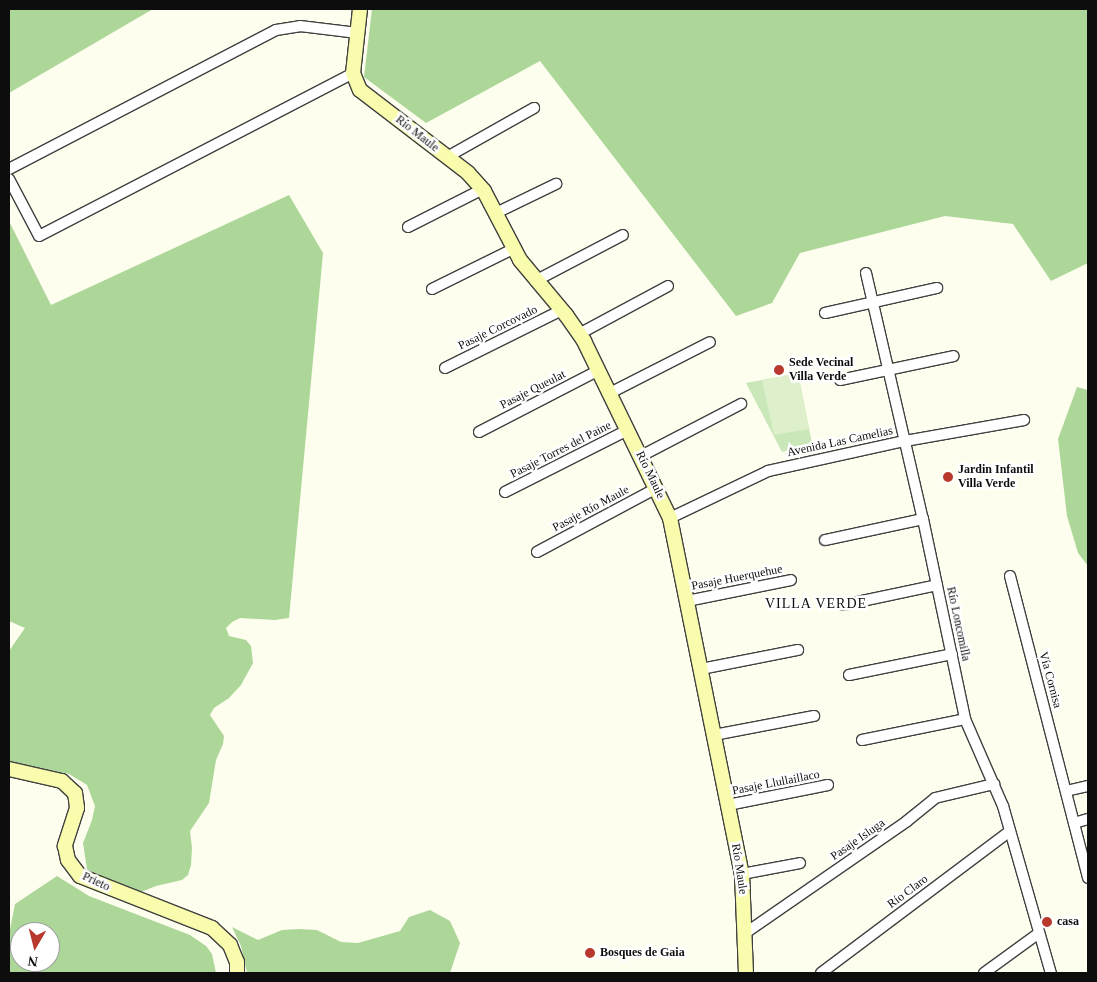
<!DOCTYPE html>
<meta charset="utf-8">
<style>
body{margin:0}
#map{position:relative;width:1097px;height:982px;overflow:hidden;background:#fefeee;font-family:Georgia,serif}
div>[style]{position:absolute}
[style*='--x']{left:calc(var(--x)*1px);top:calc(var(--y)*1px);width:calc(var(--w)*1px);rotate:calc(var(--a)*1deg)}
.green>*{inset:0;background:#cae7b9}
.forest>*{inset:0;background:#acd799}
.pitch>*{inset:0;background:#ddefcb}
.roads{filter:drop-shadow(1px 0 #404040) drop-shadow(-1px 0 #404040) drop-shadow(0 1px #404040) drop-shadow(0 -1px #404040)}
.street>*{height:10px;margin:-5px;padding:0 5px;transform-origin:5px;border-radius:5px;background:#fff}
.secondary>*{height:14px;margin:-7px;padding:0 7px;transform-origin:7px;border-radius:7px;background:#f9fcac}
.dots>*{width:14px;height:14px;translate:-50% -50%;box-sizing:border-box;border:2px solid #fff;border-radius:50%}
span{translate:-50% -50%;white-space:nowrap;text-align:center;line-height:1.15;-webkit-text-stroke:5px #fff;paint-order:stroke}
.street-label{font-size:12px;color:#0d0d0d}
.poi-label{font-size:12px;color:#0d0d0d;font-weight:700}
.left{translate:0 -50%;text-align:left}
.neighbourhood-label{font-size:14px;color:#0d0d0d;letter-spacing:1px}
.frame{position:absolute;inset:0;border:10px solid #0d0d0d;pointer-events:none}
.north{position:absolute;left:10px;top:922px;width:50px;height:50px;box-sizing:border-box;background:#fff;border:1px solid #9e9e9e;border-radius:50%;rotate:188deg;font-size:14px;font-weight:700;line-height:20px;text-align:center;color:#0d0d0d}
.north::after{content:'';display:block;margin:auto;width:18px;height:22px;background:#b8392b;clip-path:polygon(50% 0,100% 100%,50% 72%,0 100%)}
</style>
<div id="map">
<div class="green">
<i style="clip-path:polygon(798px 373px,812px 443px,782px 452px,746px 383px)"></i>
</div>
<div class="forest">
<i style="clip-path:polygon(9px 9px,153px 9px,9px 93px)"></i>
<i style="clip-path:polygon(372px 9px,1088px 9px,1088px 263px,1051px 281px,1013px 224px,945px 216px,800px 253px,772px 303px,736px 316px,540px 61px,426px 123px,364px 77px)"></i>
<i style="clip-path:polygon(289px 195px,323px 253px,289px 618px,275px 620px,240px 618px,232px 622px,226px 628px,229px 636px,246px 640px,251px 646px,253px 663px,241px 685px,229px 698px,214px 708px,210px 715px,224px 736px,223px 744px,216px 760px,209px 803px,190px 831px,192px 848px,191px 865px,188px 875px,182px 880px,156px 886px,136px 894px,91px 876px,87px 869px,83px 843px,92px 820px,95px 806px,87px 785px,69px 774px,9px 762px,9px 651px,25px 628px,9px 621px,9px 221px,51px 305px)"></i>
<i style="clip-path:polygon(1077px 387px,1088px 390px,1088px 566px,1078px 553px,1067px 516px,1058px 439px)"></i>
<i style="clip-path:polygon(evenodd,57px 876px,89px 896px,190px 935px,206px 946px,212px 954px,216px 973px,9px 973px,9px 934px,15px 904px,57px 876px,20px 932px,50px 932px,50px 962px,20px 962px,20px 932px)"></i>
<i style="clip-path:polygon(430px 910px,450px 921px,460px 943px,450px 973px,247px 973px,241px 946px,232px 927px,258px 940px,282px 930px,299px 929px,317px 930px,341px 942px,358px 943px,400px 931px,409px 917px)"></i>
</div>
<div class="pitch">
<i style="clip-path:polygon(798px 373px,809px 429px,774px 435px,762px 380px)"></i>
</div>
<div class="roads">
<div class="street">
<i style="--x:447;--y:157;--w:100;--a:-29.4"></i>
<i style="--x:9;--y:169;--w:301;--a:-27.5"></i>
<i style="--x:276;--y:30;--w:24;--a:-9"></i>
<i style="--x:300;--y:26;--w:58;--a:6.9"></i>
<i style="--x:9;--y:179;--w:64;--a:62.2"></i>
<i style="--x:39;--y:236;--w:354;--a:-27.4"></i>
<i style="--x:496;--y:213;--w:67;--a:-25.8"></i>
<i style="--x:408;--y:227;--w:84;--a:-26.9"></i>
<i style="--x:866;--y:273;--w:253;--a:77"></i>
<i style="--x:923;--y:519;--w:204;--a:78.1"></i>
<i style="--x:965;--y:719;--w:95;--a:66.4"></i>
<i style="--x:1003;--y:806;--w:174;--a:74"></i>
<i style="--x:535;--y:281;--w:99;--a:-27.6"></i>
<i style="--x:432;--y:289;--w:90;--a:-26.3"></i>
<i style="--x:825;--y:313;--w:115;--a:-12.6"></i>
<i style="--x:579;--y:334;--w:101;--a:-28.3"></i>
<i style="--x:445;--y:368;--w:131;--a:-26.4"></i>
<i style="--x:840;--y:380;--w:116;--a:-11.9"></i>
<i style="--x:610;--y:393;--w:112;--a:-27"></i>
<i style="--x:479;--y:432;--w:135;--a:-27.3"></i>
<i style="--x:641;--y:456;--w:113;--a:-27.5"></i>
<i style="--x:505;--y:492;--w:138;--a:-26.8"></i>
<i style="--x:670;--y:518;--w:109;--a:-25.6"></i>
<i style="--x:768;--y:471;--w:140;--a:-12.4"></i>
<i style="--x:905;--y:441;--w:121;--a:-10"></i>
<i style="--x:825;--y:540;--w:100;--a:-12.1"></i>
<i style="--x:537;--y:552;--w:136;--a:-28.1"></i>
<i style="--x:1010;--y:576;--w:312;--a:75.5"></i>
<i style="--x:687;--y:601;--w:106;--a:-11.4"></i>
<i style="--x:843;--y:605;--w:96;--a:-12"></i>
<i style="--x:701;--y:669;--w:99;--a:-11.1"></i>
<i style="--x:849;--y:675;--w:105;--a:-11.5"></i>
<i style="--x:714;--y:735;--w:102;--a:-10.8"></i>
<i style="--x:862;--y:740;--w:105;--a:-11.5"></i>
<i style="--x:1066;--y:791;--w:23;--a:-13"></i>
<i style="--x:728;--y:805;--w:102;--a:-11.3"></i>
<i style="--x:1074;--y:823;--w:15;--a:-16"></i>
<i style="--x:742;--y:874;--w:59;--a:-10.7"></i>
<i style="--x:744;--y:934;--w:198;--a:-34.7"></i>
<i style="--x:907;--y:821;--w:36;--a:-39"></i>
<i style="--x:935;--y:798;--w:61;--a:-13.3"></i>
<i style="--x:821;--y:973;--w:236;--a:-36.9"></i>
<i style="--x:984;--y:973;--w:68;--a:-36"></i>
</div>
<div class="secondary">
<i style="--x:360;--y:9;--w:64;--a:96.2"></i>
<i style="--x:353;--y:73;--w:18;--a:68"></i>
<i style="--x:360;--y:90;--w:136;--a:37.5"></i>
<i style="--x:468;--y:173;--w:24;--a:48"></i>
<i style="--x:484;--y:191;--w:78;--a:62.4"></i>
<i style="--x:520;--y:260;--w:72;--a:50.1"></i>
<i style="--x:566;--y:315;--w:32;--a:55"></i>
<i style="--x:584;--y:341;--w:197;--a:64.1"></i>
<i style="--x:670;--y:518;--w:363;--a:78.6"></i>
<i style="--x:742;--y:874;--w:99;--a:87.7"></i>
<i style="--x:9;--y:769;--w:54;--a:12.8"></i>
<i style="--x:62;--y:781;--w:18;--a:43"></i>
<i style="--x:75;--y:793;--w:15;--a:82"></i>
<i style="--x:77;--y:808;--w:40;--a:108"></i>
<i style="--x:65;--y:846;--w:14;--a:78"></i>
<i style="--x:68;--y:860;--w:20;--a:53"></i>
<i style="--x:80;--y:876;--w:142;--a:21.5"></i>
<i style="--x:212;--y:928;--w:25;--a:43"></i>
<i style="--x:230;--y:945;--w:18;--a:68"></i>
<i style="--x:237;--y:962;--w:11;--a:90"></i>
</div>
</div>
<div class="dots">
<i style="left:779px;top:370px;background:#b8392b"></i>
<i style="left:948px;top:477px;background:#b8392b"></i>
<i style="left:1047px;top:922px;background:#b8392b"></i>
<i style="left:590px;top:953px;background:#b8392b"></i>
</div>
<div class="street-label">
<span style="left:417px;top:134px;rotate:38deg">Río Maule</span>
<span style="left:498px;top:328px;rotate:-26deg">Pasaje Corcovado</span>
<span style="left:533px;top:390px;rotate:-27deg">Pasaje Queulat</span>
<span style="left:840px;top:442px;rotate:-12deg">Avenida Las Camelias</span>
<span style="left:561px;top:450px;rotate:-27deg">Pasaje Torres del Paine</span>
<span style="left:650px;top:475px;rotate:64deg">Río Maule</span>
<span style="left:591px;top:509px;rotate:-28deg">Pasaje Río Maule</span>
<span style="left:737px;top:578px;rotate:-11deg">Pasaje Huerquehue</span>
<span style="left:958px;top:624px;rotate:78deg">Río Loncomilla</span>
<span style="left:1050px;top:680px;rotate:75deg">Vía Cornisa</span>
<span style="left:776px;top:783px;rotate:-11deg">Pasaje Llullaillaco</span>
<span style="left:858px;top:840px;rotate:-35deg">Pasaje Isluga</span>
<span style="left:739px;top:869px;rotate:81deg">Río Maule</span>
<span style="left:96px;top:882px;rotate:25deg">Prieto</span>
<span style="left:908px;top:892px;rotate:-37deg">Río Claro</span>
</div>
<div class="poi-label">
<span class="left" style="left:789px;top:370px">Sede Vecinal<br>Villa Verde</span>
<span class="left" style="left:958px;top:477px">Jardin Infantil<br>Villa Verde</span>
<span class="left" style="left:1057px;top:922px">casa</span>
<span class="left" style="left:600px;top:953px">Bosques de Gaia</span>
</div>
<div class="neighbourhood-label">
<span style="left:816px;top:604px">VILLA VERDE</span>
</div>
<div class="frame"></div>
<div class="north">N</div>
</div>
